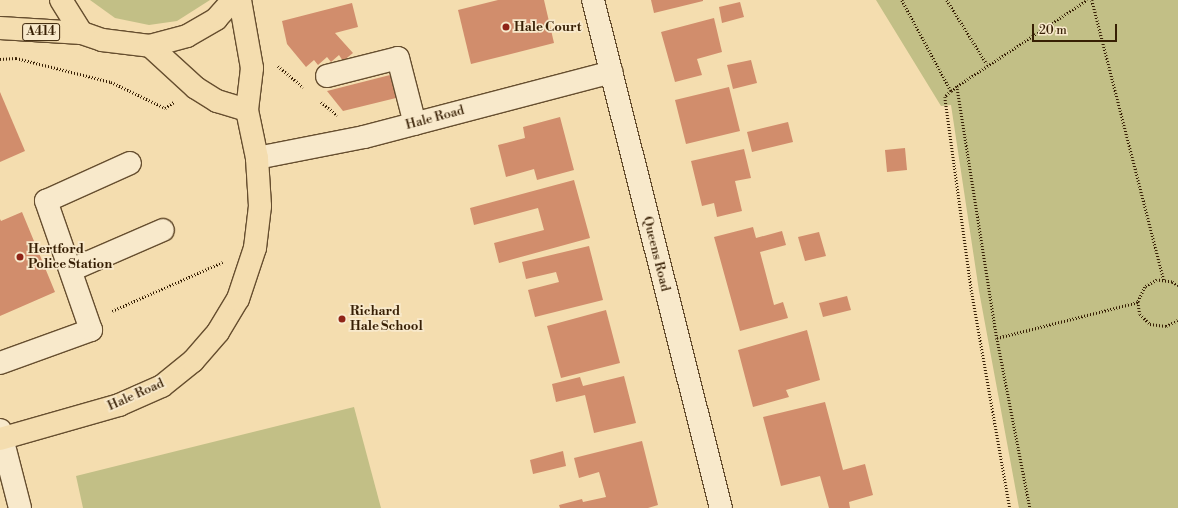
<!DOCTYPE html>
<style>
body{margin:0}
#map{position:relative;width:1178px;height:508px;overflow:hidden;background:#f4ddaf;font-family:"Libre Bodoni",serif}
div>[style]{position:absolute}
[style*='--x']{left:calc(var(--x)*1px);top:calc(var(--y)*1px);width:calc(var(--w)*1px);rotate:calc(var(--a)*1deg)}
.green>*{inset:0;background:#c2bf86}
.building>*{inset:0;background:#d18d6c}
.path>*{height:2.5px;margin-top:-1.25px;transform-origin:0;background:repeating-linear-gradient(90deg,#371f04 0 1px,transparent 0 3px)}
.roads{filter:drop-shadow(1px 0 #664e2f) drop-shadow(-1px 0 #664e2f) drop-shadow(0 1px #664e2f) drop-shadow(0 -1px #664e2f)}
.minor>*{height:22px;margin:-11px;padding:0 11px;transform-origin:11px;border-radius:11px;background:#f8e9cb}
.major>*{height:22px;margin:-11px;padding:0 11px;transform-origin:11px;border-radius:11px;background:#f4ddaf}
.highway>*{height:22px;margin:-11px;padding:0 11px;transform-origin:11px;border-radius:11px;background:#f4ddaf}
.dots>*{width:11px;height:11px;translate:-50% -50%;box-sizing:border-box;border:2px solid #f8e9cb;border-radius:50%}
span{translate:-50% -50%;white-space:nowrap;text-align:center;line-height:1.15;-webkit-text-stroke:3.5px #f8e9cb;paint-order:stroke}
.shield-label span{padding:1px 3px;background:#f8e9cb;border:1px solid;border-radius:3px;-webkit-text-stroke-width:0}
.shield-label{font-size:12px;color:#371f04;font-weight:700}
.poi-label{font-size:13px;color:#371f04;font-weight:700}
.left{translate:0 -50%;text-align:left}
.street-label{font-size:13px;color:#371f04}
.scale{position:absolute;left:1032px;top:24px;width:85px;height:18px;box-sizing:border-box;border:2px solid #371f04;border-top:0;padding-left:5px;font-size:12px;line-height:14px;white-space:nowrap;color:#371f04;-webkit-text-stroke:3px #f8e9cb;paint-order:stroke}
</style>
<div id="map">
<div class="green">
<i style="clip-path:polygon(90px 0,210px 0,177px 21px,149px 25px,115px 18px)"></i>
<i style="clip-path:polygon(876px 0,1178px 0,1178px 508px,1019px 508px,979px 291px,951px 105px,941px 106px)"></i>
<i style="clip-path:polygon(354px 407px,381px 508px,83px 508px,76px 476px)"></i>
</div>
<div class="building">
<i style="clip-path:polygon(498px 0,544px 0,554px 43px,471px 64px,458px 10px)"></i>
<i style="clip-path:polygon(651px 0,703px 0,703px 1px,654px 13px)"></i>
<i style="clip-path:polygon(740px 2px,744px 17px,722px 23px,719px 7px)"></i>
<i style="clip-path:polygon(352px 3px,358px 27px,335px 33px,353px 53px,343px 61px,339px 55px,331px 62px,327px 57px,318px 65px,314px 60px,306px 67px,287px 44px,282px 21px)"></i>
<i style="clip-path:polygon(714px 18px,722px 52px,697px 59px,702px 75px,675px 82px,661px 32px)"></i>
<i style="clip-path:polygon(751px 60px,757px 83px,733px 89px,727px 65px)"></i>
<i style="clip-path:polygon(390px 75px,396px 98px,343px 111px,327px 91px)"></i>
<i style="clip-path:polygon(729px 87px,740px 131px,686px 144px,675px 100px)"></i>
<i style="clip-path:polygon(0 92px,25px 151px,0 162px)"></i>
<i style="clip-path:polygon(560px 117px,574px 170px,537px 180px,534px 169px,506px 177px,498px 145px,525px 138px,523px 127px)"></i>
<i style="clip-path:polygon(788px 122px,793px 142px,752px 152px,747px 132px)"></i>
<i style="clip-path:polygon(905px 148px,907px 170px,887px 172px,885px 150px)"></i>
<i style="clip-path:polygon(744px 149px,751px 178px,735px 181px,742px 211px,717px 217px,714px 203px,702px 206px,691px 161px)"></i>
<i style="clip-path:polygon(574px 180px,590px 238px,499px 263px,494px 243px,544px 230px,538px 208px,474px 225px,470px 208px)"></i>
<i style="clip-path:polygon(22px 212px,55px 292px,0 316px,0 219px,1px 221px)"></i>
<i style="clip-path:polygon(753px 227px,756px 238px,782px 231px,786px 245px,760px 252px,774px 305px,783px 302px,788px 318px,740px 331px,714px 237px)"></i>
<i style="clip-path:polygon(819px 232px,826px 256px,805px 261px,798px 237px)"></i>
<i style="clip-path:polygon(589px 246px,603px 300px,535px 317px,528px 290px,559px 282px,556px 272px,526px 279px,522px 262px)"></i>
<i style="clip-path:polygon(847px 296px,851px 310px,823px 317px,819px 303px)"></i>
<i style="clip-path:polygon(606px 310px,620px 363px,561px 378px,547px 326px)"></i>
<i style="clip-path:polygon(807px 330px,820px 380px,786px 390px,789px 397px,753px 407px,738px 350px)"></i>
<i style="clip-path:polygon(624px 376px,636px 423px,594px 433px,585px 395px,556px 402px,552px 384px,580px 377px,583px 386px)"></i>
<i style="clip-path:polygon(825px 402px,843px 470px,865px 464px,873px 495px,849px 502px,850px 508px,829px 508px,820px 476px,781px 486px,763px 417px)"></i>
<i style="clip-path:polygon(642px 441px,658px 505px,648px 508px,560px 508px,559px 505px,582px 499px,583px 502px,606px 497px,599px 472px,579px 478px,574px 458px)"></i>
<i style="clip-path:polygon(563px 451px,566px 466px,533px 474px,530px 460px)"></i>
</div>
<div class="path">
<i style="--x:902;--y:0;--w:103;--a:61.7"></i>
<i style="--x:951;--y:91;--w:8;--a:-40"></i>
<i style="--x:957;--y:86;--w:255;--a:81"></i>
<i style="--x:997;--y:338;--w:173;--a:79"></i>
<i style="--x:947;--y:0;--w:75;--a:58"></i>
<i style="--x:1092;--y:0;--w:289;--a:75.6"></i>
<i style="--x:0;--y:59;--w:16;--a:-4"></i>
<i style="--x:16;--y:58;--w:98;--a:14.2"></i>
<i style="--x:111;--y:82;--w:60;--a:25.7"></i>
<i style="--x:165;--y:108;--w:11;--a:-34"></i>
<i style="--x:278;--y:66;--w:33;--a:40"></i>
<i style="--x:957;--y:86;--w:156;--a:-33.5"></i>
<i style="--x:951;--y:91;--w:8;--a:135"></i>
<i style="--x:945;--y:97;--w:198;--a:82.2"></i>
<i style="--x:972;--y:293;--w:218;--a:80"></i>
<i style="--x:321;--y:102;--w:21;--a:39"></i>
<i style="--x:1178;--y:286;--w:7;--a:-146"></i>
<i style="--x:1172;--y:282;--w:15;--a:-172"></i>
<i style="--x:1157;--y:280;--w:14;--a:150"></i>
<i style="--x:1145;--y:287;--w:17;--a:115"></i>
<i style="--x:1138;--y:302;--w:12;--a:81"></i>
<i style="--x:1140;--y:314;--w:14;--a:45"></i>
<i style="--x:1150;--y:324;--w:16;--a:7"></i>
<i style="--x:1166;--y:326;--w:13;--a:-27"></i>
<i style="--x:112;--y:311;--w:121;--a:-23.8"></i>
<i style="--x:997;--y:338;--w:146;--a:-14.3"></i>
</div>
<div class="roads">
<div class="minor">
<i style="--x:593;--y:0;--w:524;--a:75.86"></i>
<i style="--x:327;--y:76;--w:73;--a:-14.2"></i>
<i style="--x:398;--y:58;--w:68;--a:75.6"></i>
<i style="--x:257;--y:158;--w:109;--a:-11.1"></i>
<i style="--x:364;--y:137;--w:256;--a:-14.7"></i>
<i style="--x:71;--y:270;--w:100;--a:-23.5"></i>
<i style="--x:0;--y:363;--w:97;--a:-19.9"></i>
<i style="--x:91;--y:330;--w:137;--a:-109.2"></i>
<i style="--x:46;--y:201;--w:92;--a:-24.3"></i>
<i style="--x:0;--y:430;--w:81;--a:75.6"></i>
</div>
<div class="major">
<i style="--x:150;--y:46;--w:62;--a:42.4"></i>
<i style="--x:196;--y:88;--w:25;--a:32"></i>
<i style="--x:217;--y:101;--w:31;--a:17"></i>
<i style="--x:0;--y:439;--w:124;--a:-15.9"></i>
<i style="--x:119;--y:405;--w:47;--a:-23.8"></i>
<i style="--x:162;--y:386;--w:40;--a:-39"></i>
<i style="--x:193;--y:361;--w:38;--a:-49"></i>
<i style="--x:218;--y:332;--w:39;--a:-59"></i>
<i style="--x:238;--y:299;--w:54;--a:-71.6"></i>
<i style="--x:255;--y:248;--w:42;--a:-83.2"></i>
<i style="--x:260;--y:206;--w:48;--a:-93.6"></i>
<i style="--x:257;--y:158;--w:49;--a:-101.8"></i>
<i style="--x:247;--y:110;--w:42;--a:-83.2"></i>
<i style="--x:252;--y:68;--w:69;--a:-100"></i>
</div>
<div class="highway">
<i style="--x:61;--y:0;--w:39;--a:58"></i>
<i style="--x:0;--y:28;--w:82;--a:3.5"></i>
<i style="--x:82;--y:33;--w:21;--a:19"></i>
<i style="--x:102;--y:40;--w:48;--a:7.1"></i>
<i style="--x:150;--y:46;--w:38;--a:-15"></i>
<i style="--x:187;--y:36;--w:34;--a:-30"></i>
<i style="--x:216;--y:19;--w:25;--a:-48"></i>
</div>
</div>
<div class="dots">
<i style="left:506px;top:27px;background:#8f2418"></i>
<i style="left:20px;top:257px;background:#8f2418"></i>
<i style="left:342px;top:319px;background:#8f2418"></i>
</div>
<div class="shield-label">
<span style="left:41px;top:32px">A414</span>
</div>
<div class="poi-label">
<span class="left" style="left:514px;top:27px">Hale Court</span>
<span class="left" style="left:28px;top:257px">Hertford<br>Police Station</span>
<span class="left" style="left:350px;top:319px">Richard<br>Hale School</span>
</div>
<div class="street-label">
<span style="left:435px;top:118px;rotate:-15deg">Hale Road</span>
<span style="left:656px;top:254px;rotate:76deg">Queens Road</span>
<span style="left:136px;top:395px;rotate:-24deg">Hale Road</span>
</div>
<div class="scale">20 m</div>
</div>
